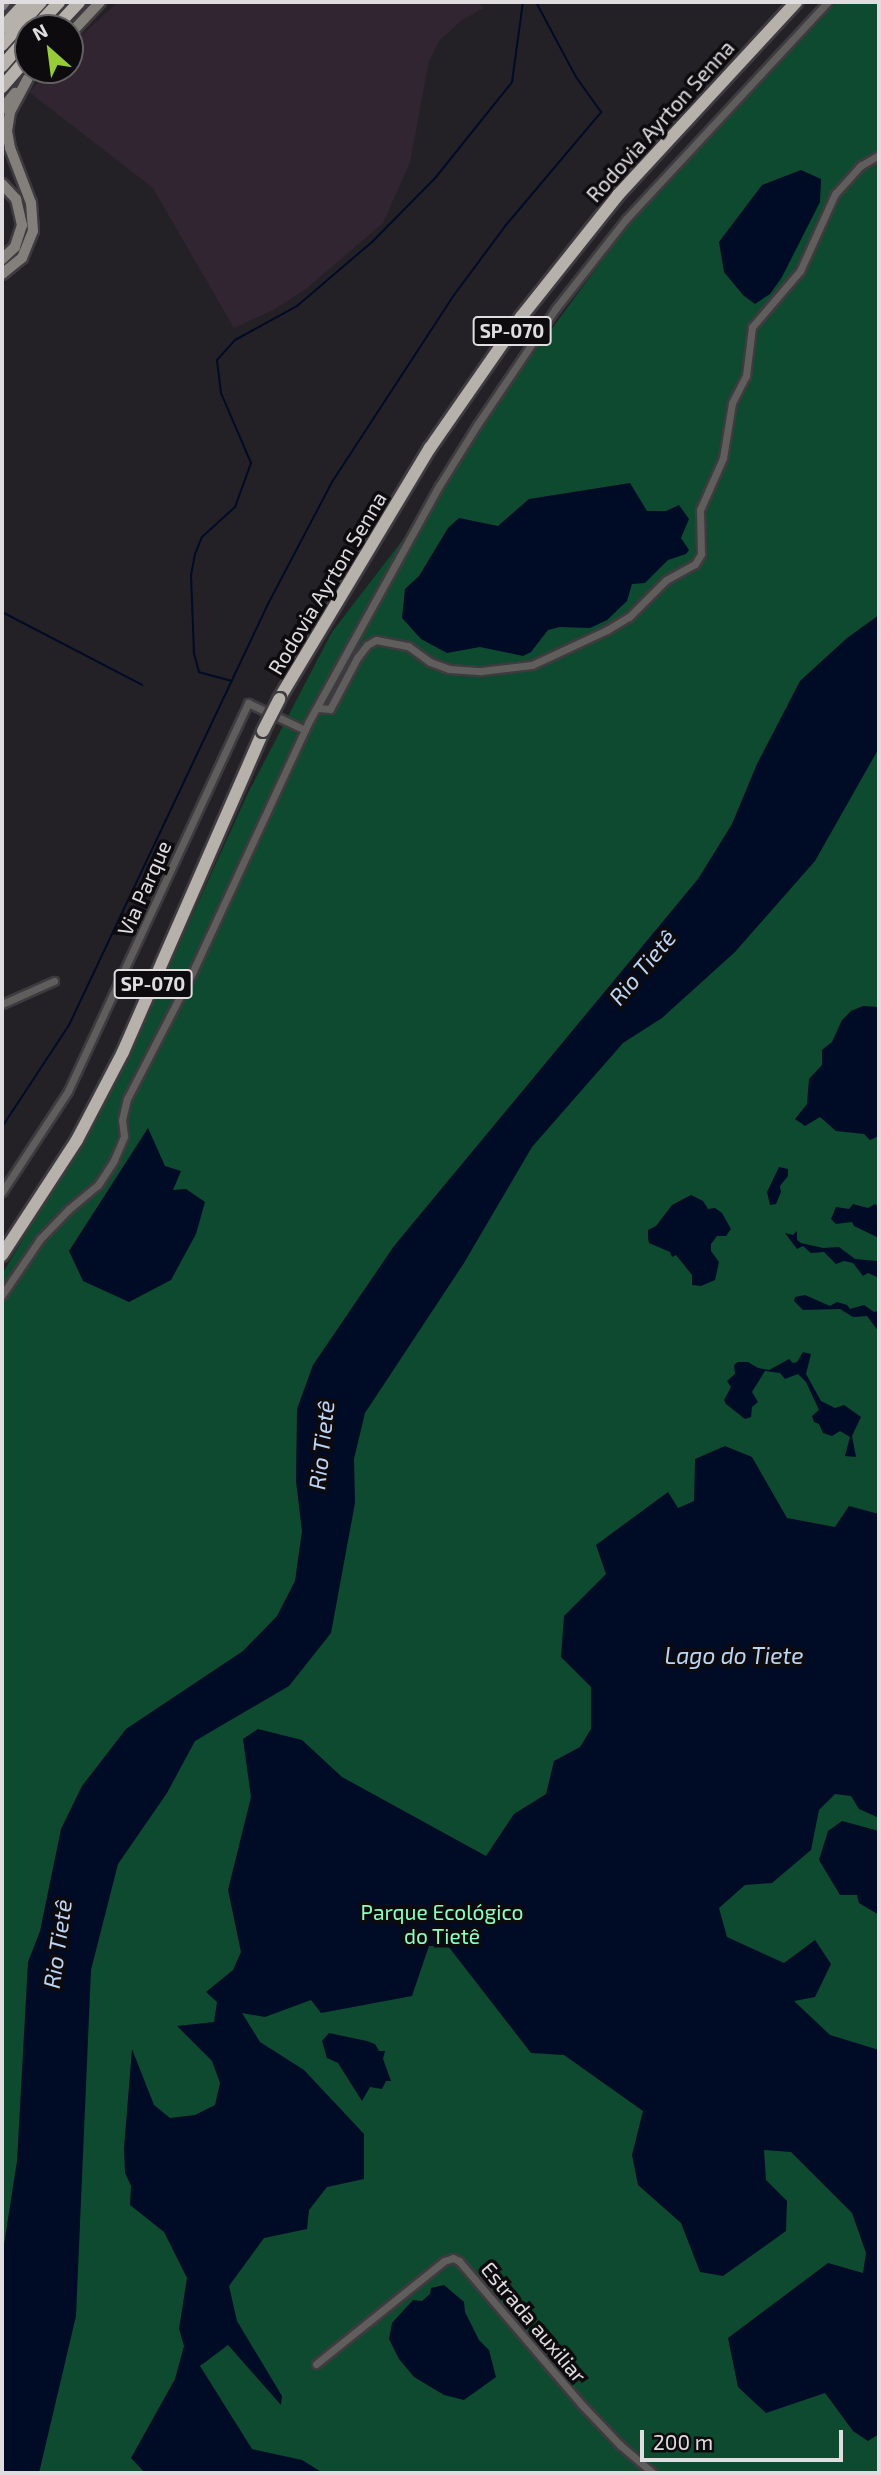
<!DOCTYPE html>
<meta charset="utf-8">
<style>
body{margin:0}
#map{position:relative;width:881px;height:2475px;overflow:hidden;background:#242126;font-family:"Exo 2",sans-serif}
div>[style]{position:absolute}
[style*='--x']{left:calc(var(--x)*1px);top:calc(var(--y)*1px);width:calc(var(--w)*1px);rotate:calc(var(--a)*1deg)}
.industrial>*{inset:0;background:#312532}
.green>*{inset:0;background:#0e4a2f}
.water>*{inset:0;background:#000b26}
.stream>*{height:2px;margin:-1px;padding:0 1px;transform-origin:1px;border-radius:1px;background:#000b26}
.roads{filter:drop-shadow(2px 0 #3e3b40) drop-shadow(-2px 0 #3e3b40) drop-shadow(0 2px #3e3b40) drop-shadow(0 -2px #3e3b40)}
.minor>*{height:7px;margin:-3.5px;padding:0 3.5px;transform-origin:3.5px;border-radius:3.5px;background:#605e5c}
.secondary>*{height:10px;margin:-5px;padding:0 5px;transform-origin:5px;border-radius:5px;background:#83807c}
.motorway>*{height:12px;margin:-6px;padding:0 6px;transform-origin:6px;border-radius:6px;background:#b7b1ac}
.bridges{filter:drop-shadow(2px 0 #3e3b40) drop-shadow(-2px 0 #3e3b40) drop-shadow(0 2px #3e3b40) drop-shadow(0 -2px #3e3b40)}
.motorway-bridge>*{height:12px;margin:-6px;padding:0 6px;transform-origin:6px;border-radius:6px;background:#b7b1ac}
span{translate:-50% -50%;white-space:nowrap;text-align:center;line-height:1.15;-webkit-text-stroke:7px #0d0b0d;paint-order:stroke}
.shield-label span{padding:2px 5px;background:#0d0b0d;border:2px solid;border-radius:5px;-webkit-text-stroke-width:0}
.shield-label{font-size:19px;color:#e0dde1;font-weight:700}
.street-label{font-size:21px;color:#e0dde1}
.park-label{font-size:21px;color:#8cfec2}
.water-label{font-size:23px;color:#bcd5f6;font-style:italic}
.frame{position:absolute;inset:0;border:4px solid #e0dde1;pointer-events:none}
.north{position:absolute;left:14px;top:14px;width:70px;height:70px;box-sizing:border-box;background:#0d0b0d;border:2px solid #615f62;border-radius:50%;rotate:332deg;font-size:19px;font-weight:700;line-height:28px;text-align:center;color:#e0dde1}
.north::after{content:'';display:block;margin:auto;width:24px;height:32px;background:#97cc38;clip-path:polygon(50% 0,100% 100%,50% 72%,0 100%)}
.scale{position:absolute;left:640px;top:2430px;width:203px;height:32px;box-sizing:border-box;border:4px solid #e0dde1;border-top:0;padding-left:9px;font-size:21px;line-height:24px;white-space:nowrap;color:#e0dde1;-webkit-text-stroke:5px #0d0b0d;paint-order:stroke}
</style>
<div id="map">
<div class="industrial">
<i style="clip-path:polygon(118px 2px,477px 2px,484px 8px,462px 20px,439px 41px,429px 61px,410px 162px,383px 223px,307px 288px,275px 309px,234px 328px,153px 188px,29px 92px,51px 70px,70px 70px,72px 44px)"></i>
</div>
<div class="green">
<i style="clip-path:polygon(837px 2px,879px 2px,879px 2473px,2px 2473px,2px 1274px,115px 1086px,247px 795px,332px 632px,451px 477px,497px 403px,629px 224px)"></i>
</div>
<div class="water">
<i style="clip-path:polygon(801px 170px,821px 179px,820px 202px,782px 277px,770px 294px,755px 304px,743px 295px,724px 272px,719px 242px,762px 185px)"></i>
<i style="clip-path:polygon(630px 483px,647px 511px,666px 511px,679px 505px,689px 519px,681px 538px,689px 550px,686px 554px,668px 560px,645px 583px,632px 584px,627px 601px,607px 620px,590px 628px,560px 627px,548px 630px,531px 652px,523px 656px,480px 647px,447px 653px,421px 639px,402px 618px,405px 589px,419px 576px,448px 528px,459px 518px,498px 526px,529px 499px)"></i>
<i style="clip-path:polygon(879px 615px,879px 748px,815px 861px,735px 952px,662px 1018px,623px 1043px,532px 1147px,464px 1263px,365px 1413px,354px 1459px,355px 1503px,331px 1633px,289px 1686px,195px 1741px,167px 1793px,118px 1864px,91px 1970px,76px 2316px,39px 2473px,2px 2473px,2px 2257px,17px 2161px,28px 1962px,40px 1931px,61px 1829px,82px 1786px,126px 1729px,243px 1651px,277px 1616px,295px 1581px,302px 1531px,296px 1481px,297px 1409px,313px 1365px,394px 1246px,698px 879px,732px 824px,757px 764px,800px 681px,847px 638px)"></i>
<i style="clip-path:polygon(863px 1006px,879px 1007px,879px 1136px,870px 1140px,864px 1134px,836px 1131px,820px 1117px,805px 1126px,795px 1119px,807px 1104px,809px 1079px,822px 1065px,822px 1050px,832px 1042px,842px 1020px,851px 1011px)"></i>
<i style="clip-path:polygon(148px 1128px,165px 1166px,181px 1171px,173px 1190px,186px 1189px,205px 1202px,196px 1234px,171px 1280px,129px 1302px,83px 1281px,69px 1251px)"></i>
<i style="clip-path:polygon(779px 1167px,788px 1169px,788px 1176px,780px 1186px,781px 1192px,776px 1204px,770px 1205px,767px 1192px)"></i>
<i style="clip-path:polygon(691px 1195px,703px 1201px,708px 1209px,715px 1208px,722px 1213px,731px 1229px,726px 1236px,717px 1236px,711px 1244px,711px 1251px,719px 1262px,715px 1280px,701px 1286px,692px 1285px,692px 1275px,676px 1255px,672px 1257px,670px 1252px,649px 1243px,648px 1238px,648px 1230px,656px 1226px,672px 1205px)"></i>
<i style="clip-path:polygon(853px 1204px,868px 1208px,875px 1204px,879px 1207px,879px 1238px,854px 1226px,852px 1222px,836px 1224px,831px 1219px,836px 1207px,849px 1209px)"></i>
<i style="clip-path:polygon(797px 1231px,797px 1240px,801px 1243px,823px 1248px,839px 1247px,855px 1259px,877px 1261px,879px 1278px,868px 1273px,863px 1276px,853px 1263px,844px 1261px,836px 1264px,824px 1252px,811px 1253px,803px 1246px,797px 1249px,785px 1233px,793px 1235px)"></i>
<i style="clip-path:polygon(805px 1295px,830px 1306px,837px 1302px,847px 1305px,850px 1309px,864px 1305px,874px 1312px,879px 1311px,879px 1332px,867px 1316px,853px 1317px,840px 1309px,803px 1310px,794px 1301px,795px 1297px)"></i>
<i style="clip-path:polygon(803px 1352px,811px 1354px,806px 1374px,821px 1401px,835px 1408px,844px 1405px,861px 1417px,852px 1436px,856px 1457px,845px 1456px,850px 1437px,840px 1431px,832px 1436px,823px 1433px,819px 1424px,814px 1422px,812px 1416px,819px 1410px,806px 1382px,798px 1374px,785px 1379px,780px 1373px,765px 1371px,752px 1392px,758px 1402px,752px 1407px,751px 1417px,745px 1419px,726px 1404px,724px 1400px,731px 1387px,727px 1381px,735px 1374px,734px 1365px,738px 1362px,748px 1362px,758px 1368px,769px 1370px,789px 1359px,793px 1363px,797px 1362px)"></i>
<i style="clip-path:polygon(725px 1446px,752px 1457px,787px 1518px,835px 1527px,849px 1506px,879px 1514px,879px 1818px,859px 1809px,851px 1796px,835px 1794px,819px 1810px,811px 1850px,772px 1883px,745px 1885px,719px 1908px,727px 1937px,784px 1963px,815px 1940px,831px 1964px,815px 1997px,794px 2001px,830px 2035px,879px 2050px,879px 2434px,868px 2441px,853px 2431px,825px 2393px,766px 2413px,738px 2387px,728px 2338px,828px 2263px,863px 2273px,866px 2253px,852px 2213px,791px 2152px,764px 2150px,766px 2180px,787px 2201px,786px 2231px,723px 2276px,700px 2272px,681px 2223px,638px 2185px,632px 2155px,643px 2111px,564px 2055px,531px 2053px,448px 1946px,429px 1946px,412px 1996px,321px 2013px,311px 2000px,265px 2017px,242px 2013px,260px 2042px,304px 2070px,364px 2134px,364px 2179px,327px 2187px,309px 2210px,307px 2229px,264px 2238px,229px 2286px,237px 2321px,282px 2396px,281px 2405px,228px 2345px,200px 2366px,252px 2449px,302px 2460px,323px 2473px,145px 2473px,131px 2458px,175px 2379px,184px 2346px,179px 2329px,187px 2278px,164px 2232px,130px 2205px,131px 2186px,125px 2173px,124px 2148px,132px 2049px,154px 2105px,170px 2118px,195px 2115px,215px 2105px,220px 2083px,212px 2061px,177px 2026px,214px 2022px,217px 2002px,206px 1992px,233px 1970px,241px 1952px,228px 1890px,251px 1797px,243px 1739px,258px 1729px,302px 1740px,342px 1777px,486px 1856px,514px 1814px,546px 1794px,554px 1761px,580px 1747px,591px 1729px,591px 1687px,561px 1657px,564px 1616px,606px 1574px,596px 1545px,668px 1492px,678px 1508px,694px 1501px,695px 1459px)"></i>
<i style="clip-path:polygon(842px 1821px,879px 1831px,879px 1915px,859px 1903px,857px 1895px,840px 1895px,819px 1860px,828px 1831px)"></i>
<i style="clip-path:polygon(329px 2033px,367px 2041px,375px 2044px,379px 2051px,385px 2051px,383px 2059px,391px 2081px,386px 2081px,382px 2089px,370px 2087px,362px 2101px,338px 2063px,327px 2058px,322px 2041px)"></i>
<i style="clip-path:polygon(444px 2285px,464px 2302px,465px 2312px,479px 2340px,489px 2350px,496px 2377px,464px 2400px,444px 2395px,414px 2377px,399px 2359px,389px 2339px,392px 2323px,413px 2300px,422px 2301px,430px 2294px,431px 2288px)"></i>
</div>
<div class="stream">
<i style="--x:2;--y:612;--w:158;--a:27.5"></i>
<i style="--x:232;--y:681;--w:34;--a:-165"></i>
<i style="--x:199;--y:672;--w:20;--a:-105"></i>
<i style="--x:194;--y:653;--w:78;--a:-92.2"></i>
<i style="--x:191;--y:575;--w:21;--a:-79"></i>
<i style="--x:195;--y:554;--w:18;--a:-68"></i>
<i style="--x:202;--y:537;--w:45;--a:-42.3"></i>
<i style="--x:235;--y:507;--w:47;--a:-70"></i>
<i style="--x:251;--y:463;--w:76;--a:-113.2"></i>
<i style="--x:221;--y:393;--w:33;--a:-97"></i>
<i style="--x:217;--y:360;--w:27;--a:-48"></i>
<i style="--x:235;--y:340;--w:71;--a:-28.7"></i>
<i style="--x:297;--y:306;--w:99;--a:-40.5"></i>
<i style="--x:372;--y:242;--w:91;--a:-45.4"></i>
<i style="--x:436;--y:177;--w:122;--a:-51.3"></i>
<i style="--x:512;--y:82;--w:81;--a:-82.2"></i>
<i style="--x:2;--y:1127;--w:122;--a:-56.7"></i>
<i style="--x:69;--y:1025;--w:466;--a:-64.7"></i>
<i style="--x:268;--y:604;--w:138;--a:-62.3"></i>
<i style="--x:332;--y:482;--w:223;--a:-56.9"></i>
<i style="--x:454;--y:295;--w:87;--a:-53.4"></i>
<i style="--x:506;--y:225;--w:148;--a:-49.9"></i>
<i style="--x:601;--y:112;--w:43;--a:-125.5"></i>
<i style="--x:576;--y:77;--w:85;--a:-118.1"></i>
</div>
<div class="roads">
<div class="minor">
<i style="--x:318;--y:708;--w:12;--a:5"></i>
<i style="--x:330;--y:709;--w:58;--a:-62.1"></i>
<i style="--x:357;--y:658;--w:16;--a:-52"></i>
<i style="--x:367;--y:645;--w:10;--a:-29"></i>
<i style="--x:376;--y:640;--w:33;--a:11"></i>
<i style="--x:408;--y:646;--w:27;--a:36"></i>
<i style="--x:430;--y:662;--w:20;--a:20"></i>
<i style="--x:449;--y:669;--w:32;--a:4"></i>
<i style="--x:481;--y:671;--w:51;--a:-6.7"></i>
<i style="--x:532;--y:665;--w:83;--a:-25"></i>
<i style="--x:607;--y:630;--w:26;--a:-31"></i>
<i style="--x:629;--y:617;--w:52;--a:-45"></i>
<i style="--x:666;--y:580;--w:33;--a:-29"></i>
<i style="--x:695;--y:564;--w:12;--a:-59"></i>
<i style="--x:701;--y:554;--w:44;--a:-91.3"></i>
<i style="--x:700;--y:510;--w:57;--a:-66.1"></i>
<i style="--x:723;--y:458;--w:56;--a:-80.7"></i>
<i style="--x:732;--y:403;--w:30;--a:-63"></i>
<i style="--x:746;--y:376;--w:49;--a:-83"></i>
<i style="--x:752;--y:327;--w:74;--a:-49.4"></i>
<i style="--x:800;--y:271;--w:85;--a:-65.6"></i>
<i style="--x:835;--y:194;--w:38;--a:-48"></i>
<i style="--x:860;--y:166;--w:22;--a:-30"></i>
<i style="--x:2;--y:1004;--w:57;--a:-23.9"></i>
<i style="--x:2;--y:1192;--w:121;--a:-56.8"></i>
<i style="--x:68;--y:1091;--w:428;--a:-65.1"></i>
<i style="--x:248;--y:703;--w:63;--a:25.3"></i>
<i style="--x:2;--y:1295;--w:68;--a:-55.8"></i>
<i style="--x:40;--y:1239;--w:42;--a:-46"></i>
<i style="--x:69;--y:1209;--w:38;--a:-40"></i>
<i style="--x:98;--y:1185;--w:30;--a:-57"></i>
<i style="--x:114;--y:1160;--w:26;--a:-67"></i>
<i style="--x:124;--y:1136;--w:16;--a:-97"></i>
<i style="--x:122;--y:1120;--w:22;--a:-77"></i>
<i style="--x:127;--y:1099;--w:144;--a:-62.7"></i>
<i style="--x:193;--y:971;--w:273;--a:-65.1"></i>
<i style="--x:308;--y:723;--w:271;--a:-61.1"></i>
<i style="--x:439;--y:486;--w:72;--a:-58.1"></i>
<i style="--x:477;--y:425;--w:141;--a:-56"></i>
<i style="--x:556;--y:308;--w:113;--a:-51.8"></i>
<i style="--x:626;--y:219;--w:296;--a:-47.1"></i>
<i style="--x:316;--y:2364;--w:164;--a:-38.8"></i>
<i style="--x:444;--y:2261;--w:9;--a:-18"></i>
<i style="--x:453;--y:2258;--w:7;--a:27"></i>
<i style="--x:459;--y:2261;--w:188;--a:49.5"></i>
<i style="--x:581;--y:2404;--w:57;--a:46.4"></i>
<i style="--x:620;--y:2445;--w:43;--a:40.3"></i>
</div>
<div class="secondary">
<i style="--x:2;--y:6;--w:5;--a:-53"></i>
<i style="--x:70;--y:34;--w:44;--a:-46.8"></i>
<i style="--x:2;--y:109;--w:21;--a:-51"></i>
<i style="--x:2;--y:184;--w:21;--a:47"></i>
<i style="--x:16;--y:199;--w:27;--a:77"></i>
<i style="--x:22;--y:225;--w:23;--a:108"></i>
<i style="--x:15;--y:247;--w:18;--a:137"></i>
<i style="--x:2;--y:274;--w:26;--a:-39"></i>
<i style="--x:22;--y:258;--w:29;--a:-68"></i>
<i style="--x:33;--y:231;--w:28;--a:-94"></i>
<i style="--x:31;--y:203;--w:59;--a:-110.9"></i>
<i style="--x:10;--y:148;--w:17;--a:-100"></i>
<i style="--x:7;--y:131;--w:19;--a:-81"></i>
<i style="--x:10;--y:112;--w:38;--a:-62"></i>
</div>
<div class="motorway">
<i style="--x:2;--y:28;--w:35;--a:-47"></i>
<i style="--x:35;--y:28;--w:35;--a:-47"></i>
<i style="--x:55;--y:28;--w:35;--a:-47"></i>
<i style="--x:2;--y:45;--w:58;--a:-47.8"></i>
<i style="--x:2;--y:66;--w:40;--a:-49"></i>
<i style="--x:2;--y:87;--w:40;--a:-49"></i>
<i style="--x:279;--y:699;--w:293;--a:-59"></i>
<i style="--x:430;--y:448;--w:160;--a:-55.2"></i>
<i style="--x:521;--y:317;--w:156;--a:-51.5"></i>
<i style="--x:618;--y:195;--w:263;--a:-47.3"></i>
<i style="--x:2;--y:1255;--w:137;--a:-56.9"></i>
<i style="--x:77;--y:1140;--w:99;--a:-62.4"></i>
<i style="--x:123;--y:1052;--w:350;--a:-66.4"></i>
</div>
</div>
<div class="bridges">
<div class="motorway-bridge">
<i style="--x:263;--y:731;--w:36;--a:-63"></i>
</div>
</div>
<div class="shield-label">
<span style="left:512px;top:331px">SP-070</span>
<span style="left:153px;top:984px">SP-070</span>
</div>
<div class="street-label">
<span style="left:660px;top:121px;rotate:-48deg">Rodovia Ayrton Senna</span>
<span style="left:327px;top:583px;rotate:-59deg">Rodovia Ayrton Senna</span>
<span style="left:144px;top:888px;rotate:-66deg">Via Parque</span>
<span style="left:534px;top:2322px;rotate:50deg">Estrada auxiliar</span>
</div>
<div class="park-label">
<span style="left:442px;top:1924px">Parque Ecológico<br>do Tietê</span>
</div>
<div class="water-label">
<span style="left:642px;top:967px;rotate:-50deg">Rio Tietê</span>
<span style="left:321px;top:1445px;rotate:-84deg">Rio Tietê</span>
<span style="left:734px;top:1655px">Lago do Tiete</span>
<span style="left:57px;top:1944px;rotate:-82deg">Rio Tietê</span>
</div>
<div class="frame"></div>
<div class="north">N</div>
<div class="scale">200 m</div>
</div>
